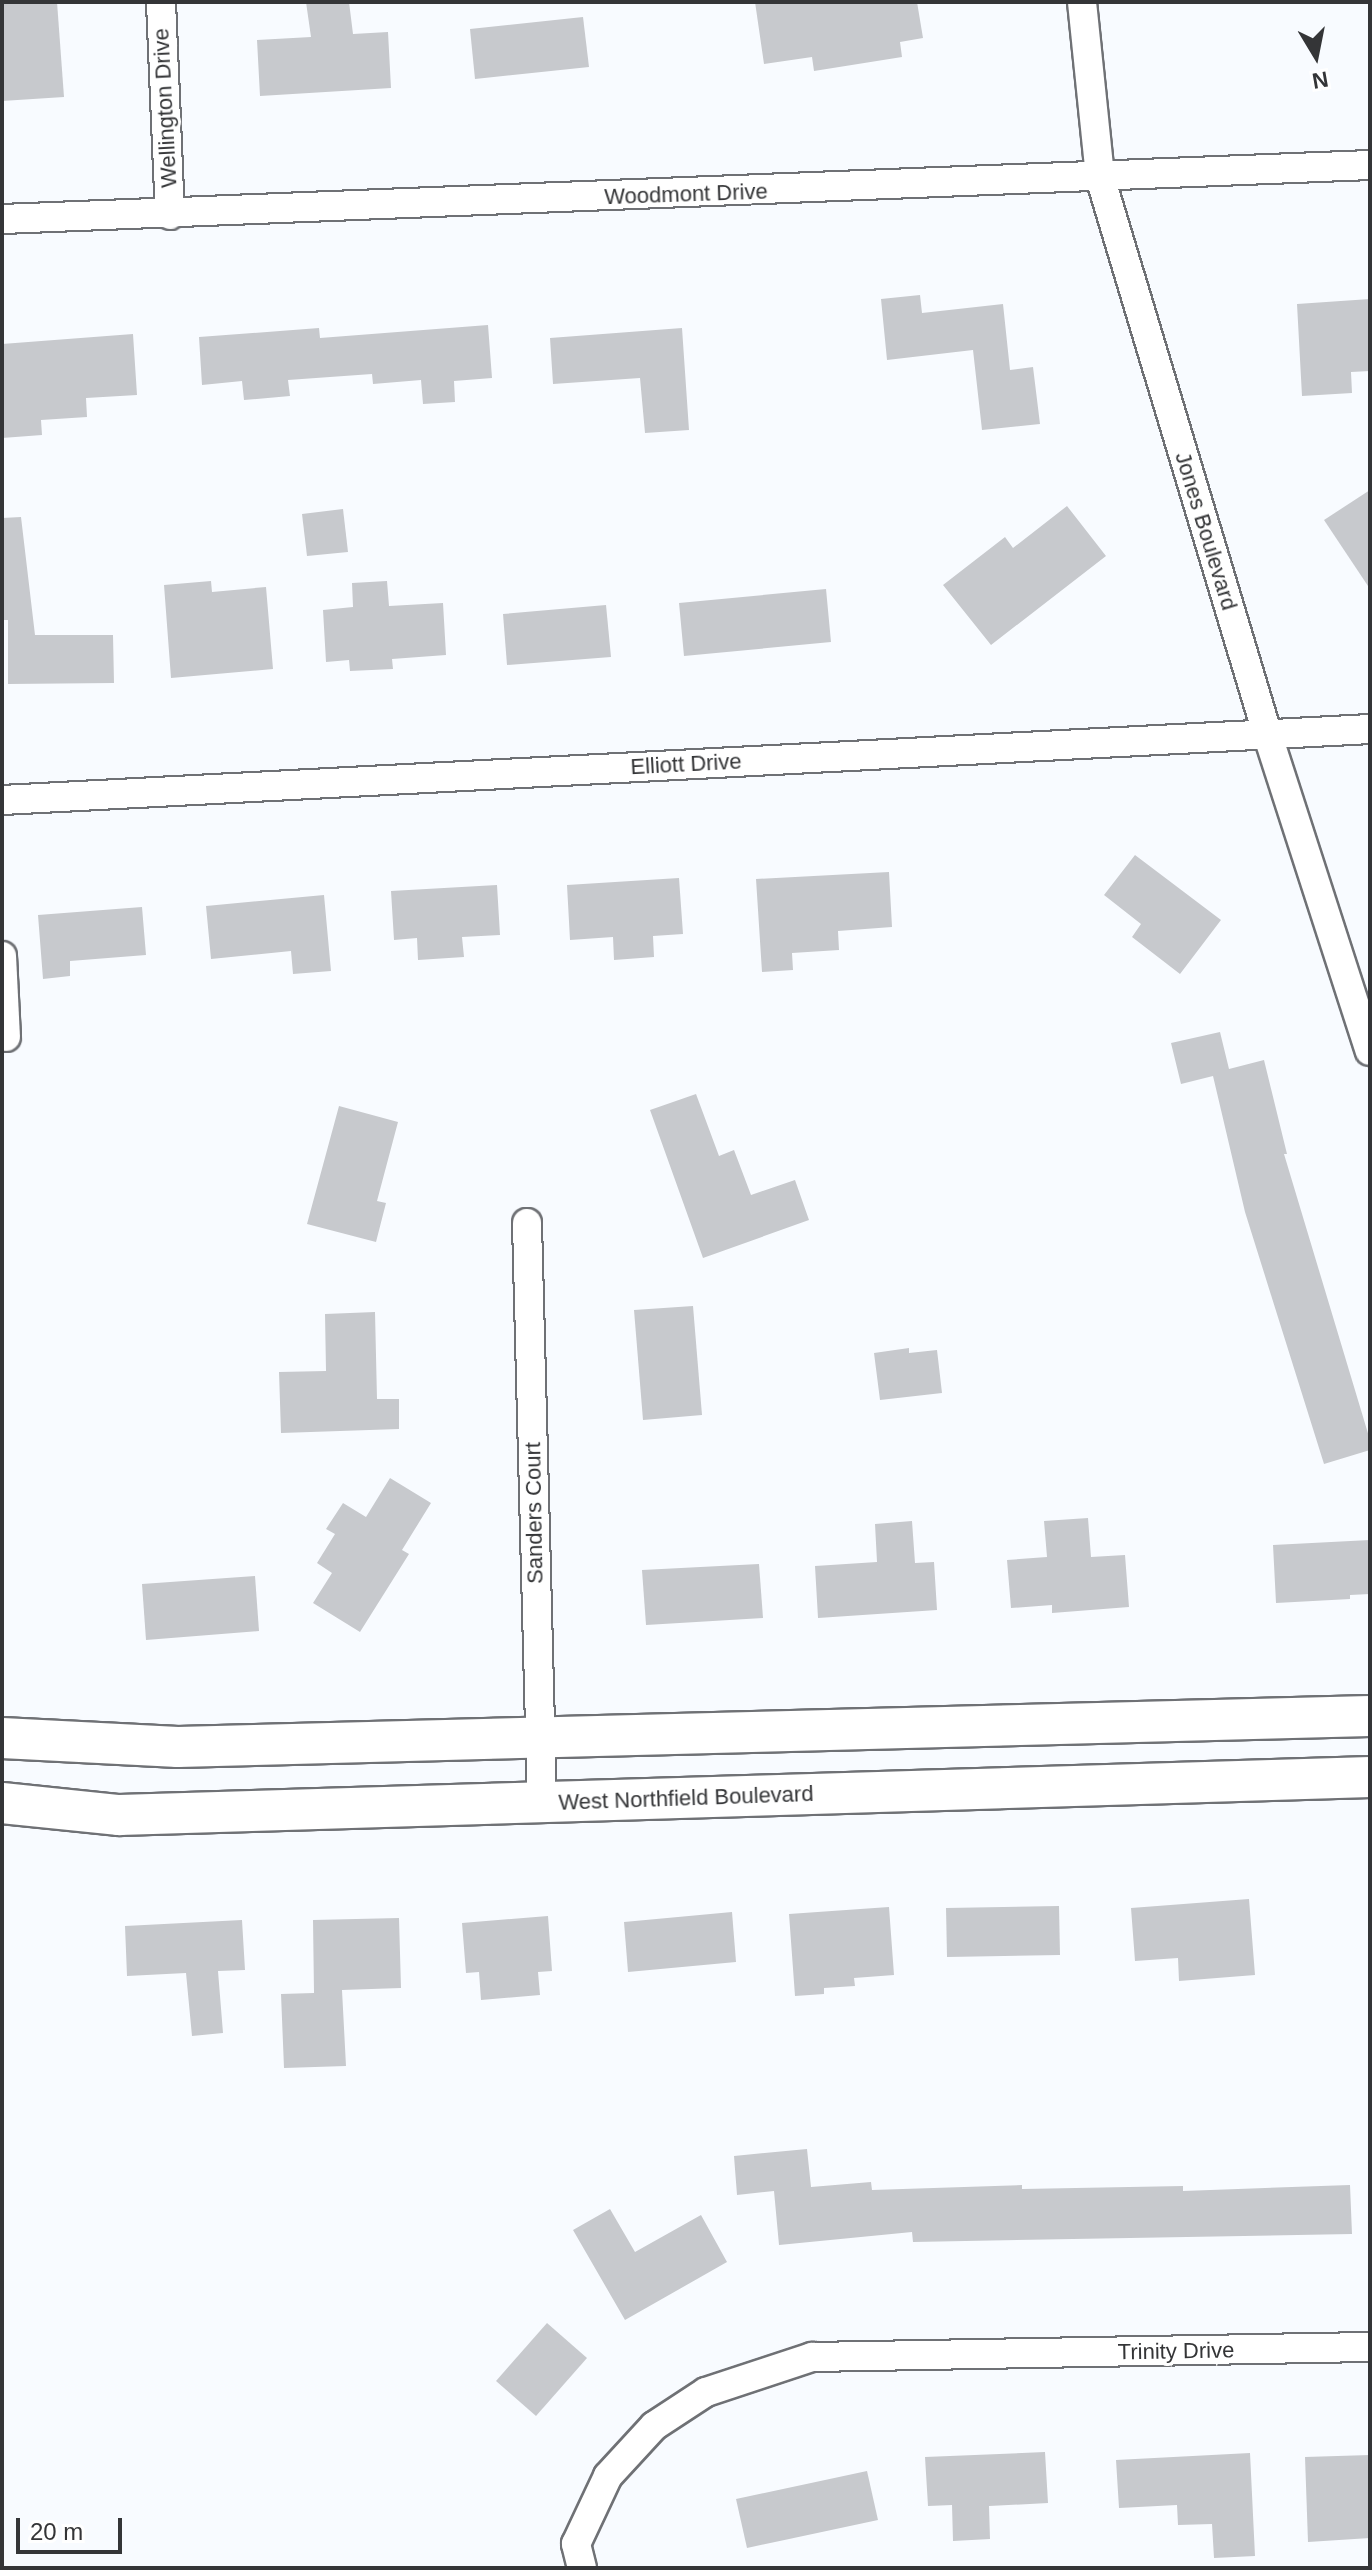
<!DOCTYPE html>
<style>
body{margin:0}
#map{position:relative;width:1372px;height:2570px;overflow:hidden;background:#f8fbff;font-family:Helvetica,sans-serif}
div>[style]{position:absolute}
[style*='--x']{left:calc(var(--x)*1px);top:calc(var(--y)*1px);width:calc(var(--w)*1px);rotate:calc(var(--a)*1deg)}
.building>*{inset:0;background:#c7c9cd}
.roads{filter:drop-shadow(2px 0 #6f7175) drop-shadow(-2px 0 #6f7175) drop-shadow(0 2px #6f7175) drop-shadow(0 -2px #6f7175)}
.minor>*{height:28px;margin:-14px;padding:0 14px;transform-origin:14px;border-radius:14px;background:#fff}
.secondary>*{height:40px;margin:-20px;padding:0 20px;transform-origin:20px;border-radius:20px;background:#fff}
span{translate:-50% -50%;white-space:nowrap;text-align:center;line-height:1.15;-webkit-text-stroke:6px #fff;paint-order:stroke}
.street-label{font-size:22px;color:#343537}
.frame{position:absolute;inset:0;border:4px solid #343537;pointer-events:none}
.north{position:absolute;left:1276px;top:16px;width:80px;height:80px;-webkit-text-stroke:6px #fff;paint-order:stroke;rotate:170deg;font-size:22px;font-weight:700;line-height:32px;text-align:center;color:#343537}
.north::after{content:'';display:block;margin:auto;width:28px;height:36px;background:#343537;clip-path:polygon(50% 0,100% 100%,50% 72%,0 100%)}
.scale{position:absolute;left:16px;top:2518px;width:106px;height:36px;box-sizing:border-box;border:4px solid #343537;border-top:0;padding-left:10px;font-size:24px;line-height:28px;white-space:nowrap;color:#343537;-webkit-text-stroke:6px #fff;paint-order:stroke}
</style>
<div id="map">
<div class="building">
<i style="clip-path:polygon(2px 2px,57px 2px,64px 97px,2px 101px)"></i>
<i style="clip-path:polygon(306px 2px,349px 2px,353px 34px,388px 32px,391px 88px,260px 96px,257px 40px,311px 37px)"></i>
<i style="clip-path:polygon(755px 2px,917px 2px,923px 38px,900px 42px,902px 57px,814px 71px,812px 57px,764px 64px)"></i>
<i style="clip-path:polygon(583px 17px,589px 67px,475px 79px,470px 29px)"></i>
<i style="clip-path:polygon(920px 295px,922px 313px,1003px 304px,1010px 370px,1033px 367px,1040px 424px,982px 430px,973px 350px,887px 360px,881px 299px)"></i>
<i style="clip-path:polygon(1370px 299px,1370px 371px,1351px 372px,1352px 393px,1302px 396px,1297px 304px)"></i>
<i style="clip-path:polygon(488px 325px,492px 378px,454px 381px,455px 402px,423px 404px,421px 380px,373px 384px,372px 374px,288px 380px,290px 396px,244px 400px,242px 381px,202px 385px,199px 337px,319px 328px,320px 338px)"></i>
<i style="clip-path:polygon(682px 328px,689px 430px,645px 433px,640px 378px,553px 384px,550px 338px)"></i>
<i style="clip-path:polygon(133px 334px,137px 395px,86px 398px,87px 417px,41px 420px,42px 435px,2px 438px,2px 344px)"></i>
<i style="clip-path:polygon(1370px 490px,1370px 589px,1324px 520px)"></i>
<i style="clip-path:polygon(1067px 506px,1106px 556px,991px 645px,943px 585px,1005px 537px,1013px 548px)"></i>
<i style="clip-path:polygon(343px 509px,348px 552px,307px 556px,302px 514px)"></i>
<i style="clip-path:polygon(21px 517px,35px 635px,113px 635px,114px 683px,8px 684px,8px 620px,2px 620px,2px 518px)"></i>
<i style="clip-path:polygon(211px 581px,212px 592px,266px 587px,273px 669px,171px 678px,164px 585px)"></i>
<i style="clip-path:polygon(387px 581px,389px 606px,443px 603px,446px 655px,392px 659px,393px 669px,350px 671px,349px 660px,326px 662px,323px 610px,353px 607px,352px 583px)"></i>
<i style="clip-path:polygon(826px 589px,831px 642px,684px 656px,679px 603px)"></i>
<i style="clip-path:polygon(606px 605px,611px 657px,507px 665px,503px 614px)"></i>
<i style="clip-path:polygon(1135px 855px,1221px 920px,1180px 974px,1132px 937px,1141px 924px,1104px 895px)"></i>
<i style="clip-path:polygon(889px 872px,892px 927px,838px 931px,839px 950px,792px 953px,793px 970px,762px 972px,756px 879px)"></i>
<i style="clip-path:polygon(679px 878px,683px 934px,653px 936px,654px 957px,614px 960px,613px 937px,570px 940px,567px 885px)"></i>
<i style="clip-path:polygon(497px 885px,500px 935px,462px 937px,464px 957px,418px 960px,417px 938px,394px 940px,391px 891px)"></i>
<i style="clip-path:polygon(324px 895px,331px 971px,293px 974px,291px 951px,211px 959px,206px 906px)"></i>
<i style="clip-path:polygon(142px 907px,146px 955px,70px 961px,70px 976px,43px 979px,38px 915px)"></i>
<i style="clip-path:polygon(1220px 1032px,1229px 1069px,1264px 1060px,1287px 1154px,1284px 1154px,1370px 1440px,1370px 1450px,1324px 1464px,1245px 1212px,1213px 1076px,1181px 1084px,1171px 1043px)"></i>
<i style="clip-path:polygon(696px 1094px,719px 1156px,734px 1150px,751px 1195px,795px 1180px,809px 1220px,703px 1258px,650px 1110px)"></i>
<i style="clip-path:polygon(339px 1106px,398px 1122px,377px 1201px,386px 1203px,376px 1242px,307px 1224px)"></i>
<i style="clip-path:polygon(693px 1306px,702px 1415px,643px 1420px,634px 1310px)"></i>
<i style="clip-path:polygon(375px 1312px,377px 1399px,399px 1399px,399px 1429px,281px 1433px,279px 1372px,326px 1371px,325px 1314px)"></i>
<i style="clip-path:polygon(909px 1348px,909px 1353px,937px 1350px,942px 1393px,880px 1400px,874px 1353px)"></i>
<i style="clip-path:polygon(390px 1478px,431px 1503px,402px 1550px,409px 1554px,360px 1632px,313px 1603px,332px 1573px,317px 1563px,335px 1534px,326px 1529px,343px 1503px,366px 1517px)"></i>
<i style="clip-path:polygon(1088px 1518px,1091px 1557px,1125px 1555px,1129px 1607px,1052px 1613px,1052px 1605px,1011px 1608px,1007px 1560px,1047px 1557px,1044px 1521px)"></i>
<i style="clip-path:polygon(912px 1521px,915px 1563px,934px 1562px,937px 1610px,818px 1618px,815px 1566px,877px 1562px,875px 1524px)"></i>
<i style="clip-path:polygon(1370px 1540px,1370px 1594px,1350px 1595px,1350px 1599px,1276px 1603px,1273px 1545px)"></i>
<i style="clip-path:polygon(759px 1564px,763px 1618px,646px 1625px,642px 1570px)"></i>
<i style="clip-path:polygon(255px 1576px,259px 1631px,146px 1640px,142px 1584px)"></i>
<i style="clip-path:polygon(1249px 1899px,1255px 1975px,1179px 1981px,1178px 1958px,1135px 1961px,1131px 1908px)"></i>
<i style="clip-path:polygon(1059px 1906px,1060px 1955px,947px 1957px,946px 1908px)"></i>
<i style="clip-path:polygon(889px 1907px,894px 1975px,854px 1978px,855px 1986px,824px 1988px,824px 1994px,795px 1996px,789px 1914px)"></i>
<i style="clip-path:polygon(732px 1912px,736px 1962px,628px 1972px,624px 1922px)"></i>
<i style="clip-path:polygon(548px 1916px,552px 1971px,538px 1972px,540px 1995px,481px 2000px,479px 1972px,466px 1973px,462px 1923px)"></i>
<i style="clip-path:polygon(399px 1918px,401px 1988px,342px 1990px,346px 2066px,284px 2068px,281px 1994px,314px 1993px,313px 1920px)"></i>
<i style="clip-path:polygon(242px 1920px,245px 1970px,218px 1971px,223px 2033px,192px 2036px,186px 1973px,127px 1976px,125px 1926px)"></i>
<i style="clip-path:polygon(807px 2149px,811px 2187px,871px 2182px,872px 2190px,1022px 2185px,1022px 2189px,1183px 2186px,1183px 2191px,1350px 2185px,1352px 2234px,913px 2242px,912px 2232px,779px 2245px,774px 2191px,737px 2195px,734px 2156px)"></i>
<i style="clip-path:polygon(610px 2209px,635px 2252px,701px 2215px,727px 2262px,625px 2320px,573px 2230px)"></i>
<i style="clip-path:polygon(547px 2323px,587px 2358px,536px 2416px,496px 2381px)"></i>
<i style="clip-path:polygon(1045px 2452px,1048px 2503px,989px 2506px,990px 2539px,953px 2541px,952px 2505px,928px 2506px,925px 2457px)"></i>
<i style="clip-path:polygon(1250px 2453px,1255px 2556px,1214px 2558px,1212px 2524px,1178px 2525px,1177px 2505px,1119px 2508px,1116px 2460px)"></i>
<i style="clip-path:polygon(1370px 2455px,1370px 2538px,1308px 2542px,1305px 2457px)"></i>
<i style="clip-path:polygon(867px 2471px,878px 2520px,747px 2548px,736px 2499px)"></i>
</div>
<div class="roads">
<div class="minor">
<i style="--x:161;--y:2;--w:213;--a:87.6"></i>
<i style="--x:1082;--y:2;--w:176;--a:84.1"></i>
<i style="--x:1100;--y:177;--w:581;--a:73.28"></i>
<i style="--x:1267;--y:733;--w:334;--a:72.1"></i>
<i style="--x:2;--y:219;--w:1369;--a:-2.26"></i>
<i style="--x:2;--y:800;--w:1370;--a:-2.97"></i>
<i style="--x:2;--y:956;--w:81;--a:87.2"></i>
<i style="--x:527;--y:1223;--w:579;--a:88.52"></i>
<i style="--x:582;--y:2568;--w:25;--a:-104"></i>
<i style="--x:576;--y:2544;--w:75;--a:-64.8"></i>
<i style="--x:608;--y:2476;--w:68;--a:-47.4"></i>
<i style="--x:654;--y:2426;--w:62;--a:-33.2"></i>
<i style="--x:706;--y:2392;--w:112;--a:-18.3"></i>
<i style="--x:812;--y:2357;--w:558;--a:-1.03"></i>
</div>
<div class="secondary">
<i style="--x:2;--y:1738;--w:176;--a:2.9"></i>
<i style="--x:178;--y:1747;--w:1192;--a:-1.49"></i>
<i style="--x:2;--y:1803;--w:118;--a:5.9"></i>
<i style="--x:119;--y:1815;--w:1252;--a:-1.74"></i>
</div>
</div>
<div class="street-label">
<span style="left:165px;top:108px;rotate:-93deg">Wellington Drive</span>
<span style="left:686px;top:194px;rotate:-2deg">Woodmont Drive</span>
<span style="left:1206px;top:531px;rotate:73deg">Jones Boulevard</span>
<span style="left:686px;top:764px;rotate:-3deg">Elliott Drive</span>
<span style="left:534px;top:1513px;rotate:-91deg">Sanders Court</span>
<span style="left:686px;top:1798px;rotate:-2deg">West Northfield Boulevard</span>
<span style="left:1176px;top:2351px;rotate:-1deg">Trinity Drive</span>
</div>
<div class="frame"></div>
<div class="north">N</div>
<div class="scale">20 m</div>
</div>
